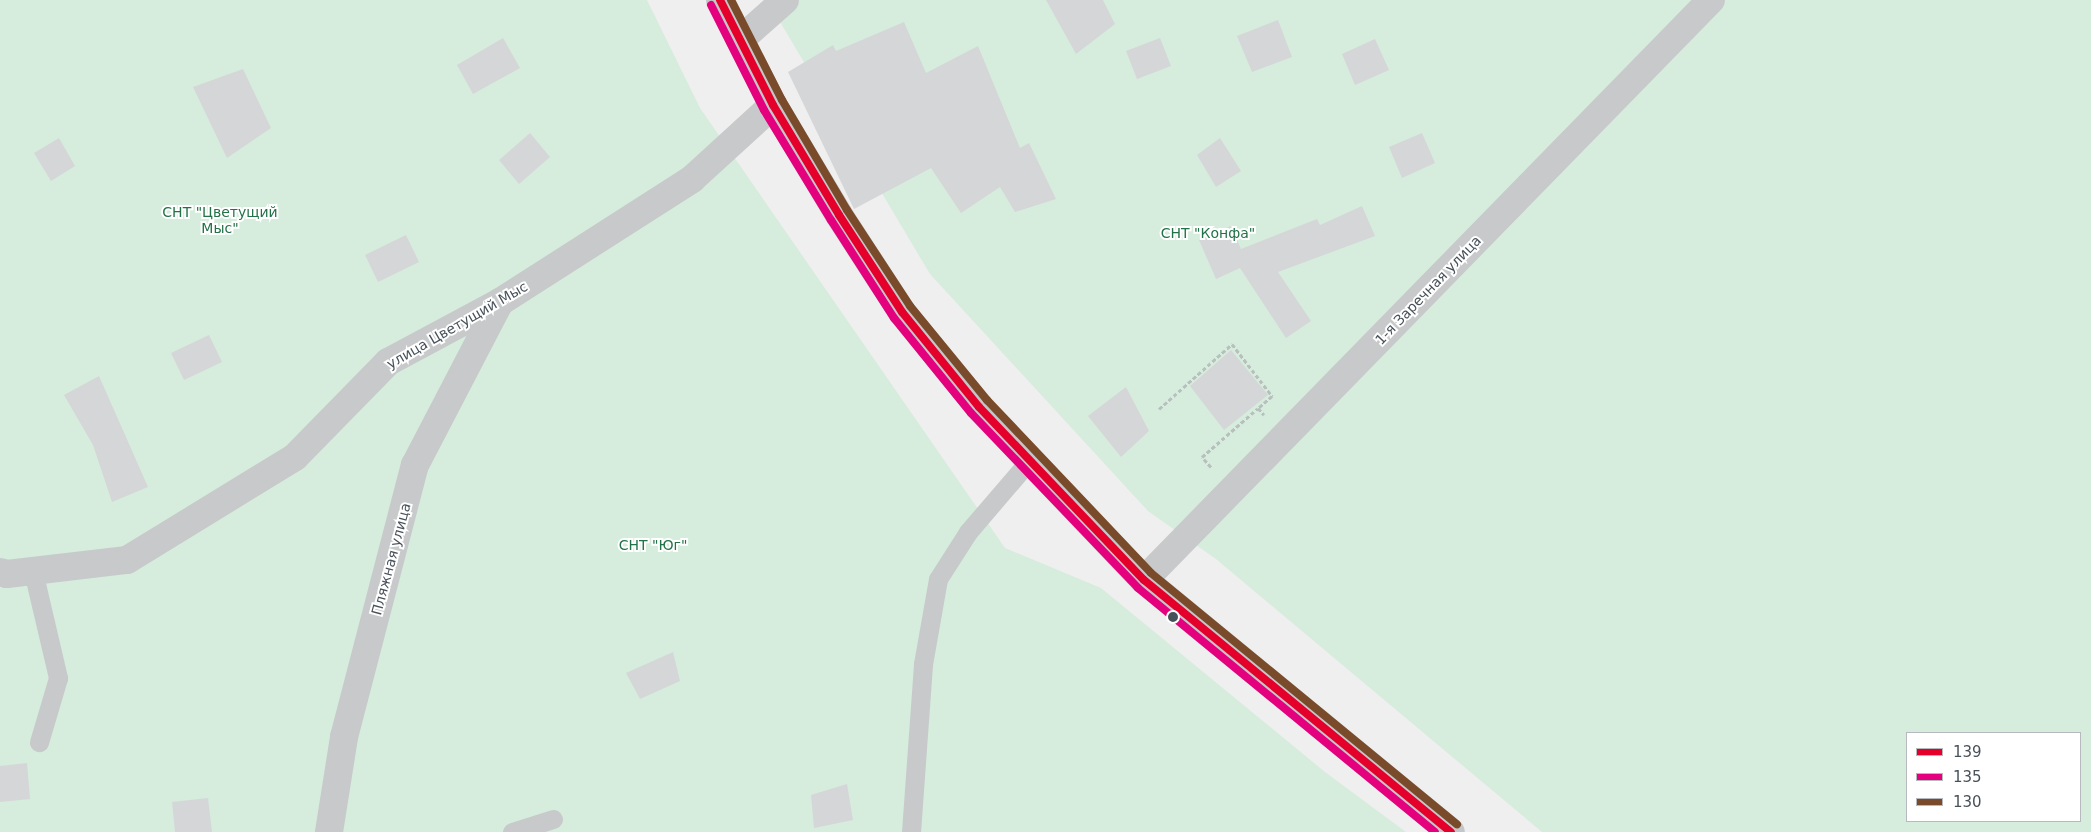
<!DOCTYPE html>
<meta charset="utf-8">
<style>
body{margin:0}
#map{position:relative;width:2091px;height:832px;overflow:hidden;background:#efefef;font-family:"DejaVu Sans",sans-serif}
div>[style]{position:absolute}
.green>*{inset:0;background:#d6ecdd}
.building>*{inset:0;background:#d5d6d8}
.path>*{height:3px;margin-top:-1.5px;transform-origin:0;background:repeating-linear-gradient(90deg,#b7c0bd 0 4px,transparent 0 6.5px)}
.lane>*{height:19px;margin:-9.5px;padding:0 9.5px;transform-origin:9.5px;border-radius:9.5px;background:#c7c9ca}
.street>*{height:28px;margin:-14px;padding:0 14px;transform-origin:14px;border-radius:14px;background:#c7c9ca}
.primary>*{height:28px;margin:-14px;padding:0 14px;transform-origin:14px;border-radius:14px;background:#c4c7ca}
.bus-1>*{height:8px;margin:-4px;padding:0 4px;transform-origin:4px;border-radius:4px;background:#e4002b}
.bus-2>*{height:8px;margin:-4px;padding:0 4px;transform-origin:4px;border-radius:4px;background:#e5007d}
.bus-3>*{height:8px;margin:-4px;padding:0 4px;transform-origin:4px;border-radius:4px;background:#7a4b2a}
.dots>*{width:14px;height:14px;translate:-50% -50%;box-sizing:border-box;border:2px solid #fff;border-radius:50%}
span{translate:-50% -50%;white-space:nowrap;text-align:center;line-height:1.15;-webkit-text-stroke:4px #fff;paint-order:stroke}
.park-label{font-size:14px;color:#227147}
.street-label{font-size:14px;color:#485159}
.legend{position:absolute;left:1906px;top:732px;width:175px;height:90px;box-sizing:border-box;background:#fff;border:1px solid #b6b9bd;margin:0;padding:6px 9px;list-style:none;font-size:15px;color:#485159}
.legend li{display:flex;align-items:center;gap:10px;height:25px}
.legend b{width:25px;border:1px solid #b6b9bd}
</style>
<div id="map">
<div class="green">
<div style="clip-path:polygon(0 0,647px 0,700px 108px,1005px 548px,1101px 588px,1325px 772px,1406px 832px,0 832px)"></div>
<div style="clip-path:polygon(evenodd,767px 0,2091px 0,2091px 832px,1542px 832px,1216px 559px,1148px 511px,930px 274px,767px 0,1907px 733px,2080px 733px,2080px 821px,1907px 821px,1907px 733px)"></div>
</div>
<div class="building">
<div style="clip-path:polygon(1046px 0,1103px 0,1115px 24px,1076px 54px)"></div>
<div style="clip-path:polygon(1278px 20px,1292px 57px,1252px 72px,1237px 36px)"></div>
<div style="clip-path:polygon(904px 22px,926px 73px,978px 46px,1020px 148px,1029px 143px,1056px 199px,1015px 212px,1000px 187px,961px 213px,931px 168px,854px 209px,788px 72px,833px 45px,836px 51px)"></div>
<div style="clip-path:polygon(503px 38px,520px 68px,473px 94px,457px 65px)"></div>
<div style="clip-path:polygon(1160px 38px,1171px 66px,1137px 79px,1126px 51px)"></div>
<div style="clip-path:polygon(1375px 39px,1389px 70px,1355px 85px,1342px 54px)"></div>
<div style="clip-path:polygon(243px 69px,271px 128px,227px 158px,193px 87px)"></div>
<div style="clip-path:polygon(530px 133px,550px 157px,519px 184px,499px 160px)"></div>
<div style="clip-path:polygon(1422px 133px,1435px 163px,1402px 178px,1389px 147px)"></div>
<div style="clip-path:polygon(59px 138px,75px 166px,51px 181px,34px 153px)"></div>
<div style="clip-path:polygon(1220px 138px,1241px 171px,1216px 187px,1197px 155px)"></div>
<div style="clip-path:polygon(1362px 206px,1375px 236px,1278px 272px,1311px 321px,1286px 338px,1240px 268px,1216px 279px,1199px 240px,1231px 226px,1241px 249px,1317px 219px,1320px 225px)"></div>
<div style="clip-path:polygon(406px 235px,419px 262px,378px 282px,365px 255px)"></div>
<div style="clip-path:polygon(209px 335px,222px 362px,184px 380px,171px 353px)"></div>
<div style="clip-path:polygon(1231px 350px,1268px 395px,1224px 430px,1190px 386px)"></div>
<div style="clip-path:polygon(99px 376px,148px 487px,112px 502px,93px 445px,64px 395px)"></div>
<div style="clip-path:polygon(1126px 387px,1149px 431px,1121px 457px,1088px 416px)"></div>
<div style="clip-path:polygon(673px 652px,680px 681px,640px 699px,626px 673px)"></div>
<div style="clip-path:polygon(27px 763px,30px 799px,0 802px,0 766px)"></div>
<div style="clip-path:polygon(847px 784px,853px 820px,814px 828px,811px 795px)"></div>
<div style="clip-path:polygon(208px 798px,212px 832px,175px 832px,172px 802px)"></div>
</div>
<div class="path">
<div style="left:1159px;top:409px;width:98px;rotate:-41.7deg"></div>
<div style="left:1232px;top:344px;width:66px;rotate:52.4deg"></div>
<div style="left:1272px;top:396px;width:18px;rotate:139deg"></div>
<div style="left:1258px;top:408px;width:9px;rotate:49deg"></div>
<div style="left:1211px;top:467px;width:13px;rotate:-132deg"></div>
<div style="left:1202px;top:457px;width:74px;rotate:-41.2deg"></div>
</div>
<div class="lane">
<div style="left:33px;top:571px;width:110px;rotate:76.8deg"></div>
<div style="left:58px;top:678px;width:67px;rotate:106.5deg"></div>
<div style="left:512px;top:832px;width:43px;rotate:-17.6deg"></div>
<div style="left:911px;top:832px;width:168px;rotate:-85.9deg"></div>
<div style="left:923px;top:664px;width:86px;rotate:-80deg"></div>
<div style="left:938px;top:579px;width:56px;rotate:-57.4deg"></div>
<div style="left:968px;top:532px;width:92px;rotate:-49.4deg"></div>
</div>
<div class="street">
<div style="left:740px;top:40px;width:60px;rotate:-41.6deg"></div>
<div style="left:0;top:572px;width:7px;rotate:16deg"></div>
<div style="left:7px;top:574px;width:121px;rotate:-6.7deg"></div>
<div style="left:127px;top:560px;width:197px;rotate:-31.5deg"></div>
<div style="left:295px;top:457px;width:133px;rotate:-45.6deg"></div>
<div style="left:388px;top:362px;width:127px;rotate:-28.2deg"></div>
<div style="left:500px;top:302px;width:228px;rotate:-32.6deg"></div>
<div style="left:692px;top:179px;width:110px;rotate:-42.4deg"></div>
<div style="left:1144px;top:580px;width:811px;rotate:-45.65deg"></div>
<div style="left:329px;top:832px;width:96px;rotate:-81deg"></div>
<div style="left:344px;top:737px;width:281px;rotate:-75.4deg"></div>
<div style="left:415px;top:465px;width:184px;rotate:-62.5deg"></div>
</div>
<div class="primary">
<div style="left:720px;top:0;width:118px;rotate:63.2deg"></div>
<div style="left:773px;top:105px;width:128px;rotate:59deg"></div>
<div style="left:839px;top:215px;width:116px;rotate:57deg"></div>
<div style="left:902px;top:312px;width:122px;rotate:51deg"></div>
<div style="left:979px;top:407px;width:239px;rotate:46.4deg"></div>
<div style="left:1144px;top:580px;width:397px;rotate:39.4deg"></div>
</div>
<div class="bus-1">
<div style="left:720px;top:0;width:118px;rotate:63.2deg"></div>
<div style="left:773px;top:105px;width:128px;rotate:59deg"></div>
<div style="left:839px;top:215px;width:116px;rotate:57deg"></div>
<div style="left:902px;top:312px;width:122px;rotate:51deg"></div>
<div style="left:979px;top:407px;width:239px;rotate:46.4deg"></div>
<div style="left:1144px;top:580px;width:397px;rotate:39.4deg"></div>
</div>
<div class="bus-2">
<div style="left:711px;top:5px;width:118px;rotate:63.2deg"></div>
<div style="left:764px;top:110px;width:129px;rotate:58.7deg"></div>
<div style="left:831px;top:220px;width:117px;rotate:57.3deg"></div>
<div style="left:894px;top:318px;width:122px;rotate:51deg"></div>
<div style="left:971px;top:413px;width:242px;rotate:46.3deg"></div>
<div style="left:1138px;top:588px;width:384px;rotate:39.4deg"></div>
</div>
<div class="bus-3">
<div style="left:731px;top:0;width:112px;rotate:63deg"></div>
<div style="left:782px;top:100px;width:128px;rotate:59.4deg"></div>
<div style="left:847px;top:210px;width:115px;rotate:56.7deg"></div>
<div style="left:910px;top:306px;width:122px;rotate:50.7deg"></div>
<div style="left:987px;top:400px;width:238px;rotate:46.5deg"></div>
<div style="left:1151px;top:573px;width:396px;rotate:39.4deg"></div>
</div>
<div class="dots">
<div style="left:1173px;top:617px;background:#485159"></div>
</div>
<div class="park-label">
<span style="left:220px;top:220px">СНТ "Цветущий<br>Мыс"</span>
<span style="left:1208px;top:233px">СНТ "Конфа"</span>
<span style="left:653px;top:545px">СНТ "Юг"</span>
</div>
<div class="street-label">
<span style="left:1428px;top:290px;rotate:-46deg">1-я Заречная улица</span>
<span style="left:457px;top:325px;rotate:-30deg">улица Цветущий Мыс</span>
<span style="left:391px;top:559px;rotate:-75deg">Пляжная улица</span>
</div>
<ul class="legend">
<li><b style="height:6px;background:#e4002b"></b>139</li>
<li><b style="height:6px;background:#e5007d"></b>135</li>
<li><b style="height:6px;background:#7a4b2a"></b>130</li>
</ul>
</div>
